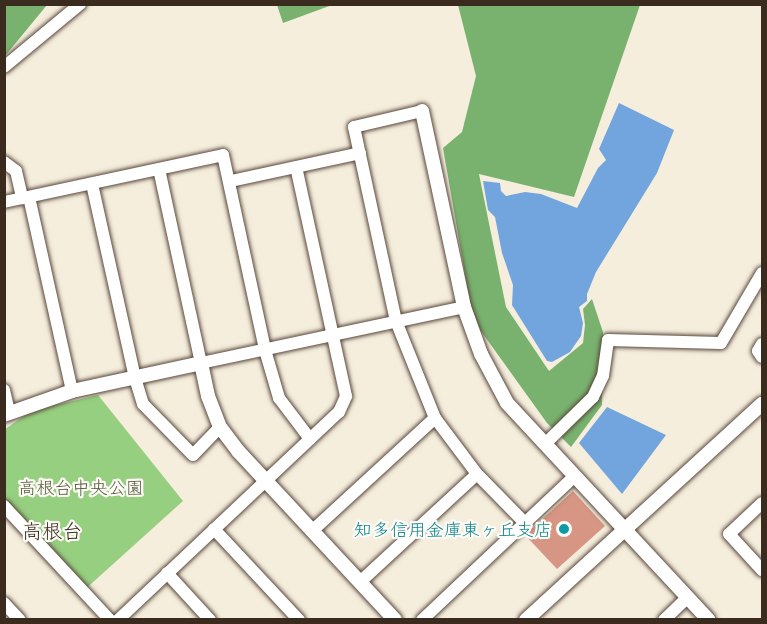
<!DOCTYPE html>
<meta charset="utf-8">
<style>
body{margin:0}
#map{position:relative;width:767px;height:624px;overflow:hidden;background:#f6eedd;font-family:Mali,"Klee One",sans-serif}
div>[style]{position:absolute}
.green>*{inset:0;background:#97cf81}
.forest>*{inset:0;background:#79b26f}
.water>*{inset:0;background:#72a4dd}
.building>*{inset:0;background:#d69683}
.roads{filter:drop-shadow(0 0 2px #57473b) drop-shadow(0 0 2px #57473b)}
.minor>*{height:12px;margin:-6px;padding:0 6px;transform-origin:6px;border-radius:6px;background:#fff}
.tertiary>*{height:14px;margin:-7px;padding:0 7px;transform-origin:7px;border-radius:7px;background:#fff}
.dots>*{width:16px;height:16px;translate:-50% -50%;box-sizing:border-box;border:3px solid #fdfcf7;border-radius:50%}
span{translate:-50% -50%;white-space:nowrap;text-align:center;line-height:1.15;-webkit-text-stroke:4.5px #fdfcf7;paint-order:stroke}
.park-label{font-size:18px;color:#575c3c}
.culture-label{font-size:18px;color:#0d838f}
.right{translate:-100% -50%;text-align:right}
.neighbourhood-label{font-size:20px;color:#3b2a1e}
.frame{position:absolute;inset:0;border:6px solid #3b2a1e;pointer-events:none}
</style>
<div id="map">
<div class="green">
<div style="clip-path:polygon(98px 395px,183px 501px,81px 593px,5px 508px,4px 430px,31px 411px)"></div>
</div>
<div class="forest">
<div style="clip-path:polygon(5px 4px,47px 5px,5px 56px,4px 5px)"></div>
<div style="clip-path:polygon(277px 5px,277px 4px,332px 5px,283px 23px)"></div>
<div style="clip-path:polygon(458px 5px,640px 5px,574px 197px,479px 174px,506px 307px,549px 371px,583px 343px,585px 325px,583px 309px,592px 299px,603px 332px,602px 405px,571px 447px,547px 423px,473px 320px,443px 148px,462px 132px,476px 76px)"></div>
</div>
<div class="water">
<div style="clip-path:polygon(619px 103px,674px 130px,657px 173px,596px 272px,587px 294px,587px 301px,579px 307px,583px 323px,581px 336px,570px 352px,552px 362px,547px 361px,512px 305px,513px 285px,502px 253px,495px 217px,488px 210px,483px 181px,500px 183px,501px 191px,506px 196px,525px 192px,541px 194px,577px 208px,598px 168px,606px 160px,599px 149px)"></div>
<div style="clip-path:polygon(607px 407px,666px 435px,622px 494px,579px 443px)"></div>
</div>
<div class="building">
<div style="clip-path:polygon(573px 491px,605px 526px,557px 569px,525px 535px)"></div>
</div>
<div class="roads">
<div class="minor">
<div style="left:4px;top:67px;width:99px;rotate:-39.7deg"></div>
<div style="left:422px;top:111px;width:70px;rotate:166.8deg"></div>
<div style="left:354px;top:127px;width:198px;rotate:77.8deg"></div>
<div style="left:396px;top:321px;width:105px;rotate:68.1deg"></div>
<div style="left:435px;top:418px;width:70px;rotate:53.1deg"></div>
<div style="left:477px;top:474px;width:69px;rotate:45.6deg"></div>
<div style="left:4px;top:162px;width:15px;rotate:37deg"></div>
<div style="left:16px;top:171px;width:28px;rotate:77deg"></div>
<div style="left:159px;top:169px;width:198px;rotate:77.8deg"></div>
<div style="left:201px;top:363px;width:269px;rotate:-12deg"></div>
<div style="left:231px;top:181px;width:132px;rotate:-12.2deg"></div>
<div style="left:92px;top:184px;width:199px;rotate:77.5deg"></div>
<div style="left:135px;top:378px;width:27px;rotate:73deg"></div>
<div style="left:143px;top:404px;width:71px;rotate:45.6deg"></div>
<div style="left:193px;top:455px;width:39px;rotate:-46deg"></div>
<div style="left:29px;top:197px;width:199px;rotate:77.5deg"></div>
<div style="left:4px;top:202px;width:224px;rotate:-12.1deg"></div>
<div style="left:223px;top:155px;width:199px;rotate:77.8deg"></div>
<div style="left:265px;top:350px;width:50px;rotate:73.7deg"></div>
<div style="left:279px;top:398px;width:51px;rotate:52.9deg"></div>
<div style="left:762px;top:344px;width:8px;rotate:120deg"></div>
<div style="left:758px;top:351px;width:7px;rotate:56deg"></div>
<div style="left:4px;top:390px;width:23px;rotate:77deg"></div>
<div style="left:546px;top:443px;width:66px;rotate:-44.4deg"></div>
<div style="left:593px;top:397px;width:23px;rotate:-65deg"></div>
<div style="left:603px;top:376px;width:36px;rotate:-82deg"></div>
<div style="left:608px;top:340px;width:113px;rotate:1.5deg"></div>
<div style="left:721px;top:343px;width:81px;rotate:-59.6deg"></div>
<div style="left:762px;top:503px;width:45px;rotate:136.8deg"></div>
<div style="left:729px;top:534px;width:49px;rotate:47.5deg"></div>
<div style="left:4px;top:506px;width:156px;rotate:47.1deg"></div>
<div style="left:214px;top:529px;width:125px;rotate:47deg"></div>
<div style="left:312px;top:531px;width:167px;rotate:-42.6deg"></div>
<div style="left:167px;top:573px;width:64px;rotate:47.5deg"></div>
<div style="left:360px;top:582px;width:159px;rotate:-42.7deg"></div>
<div style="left:4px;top:603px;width:23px;rotate:47deg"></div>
<div style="left:118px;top:620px;width:303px;rotate:-43.3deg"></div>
<div style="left:339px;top:412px;width:17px;rotate:-66deg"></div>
<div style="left:346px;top:396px;width:234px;rotate:-102.3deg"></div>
<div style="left:422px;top:620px;width:210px;rotate:-43.3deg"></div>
<div style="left:664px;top:620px;width:33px;rotate:-44deg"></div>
</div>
<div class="tertiary">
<div style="left:422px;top:111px;width:200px;rotate:77.9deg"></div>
<div style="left:464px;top:307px;width:50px;rotate:70.1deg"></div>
<div style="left:481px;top:354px;width:55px;rotate:62deg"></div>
<div style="left:507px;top:403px;width:296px;rotate:47.1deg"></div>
<div style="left:4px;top:415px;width:72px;rotate:-19.4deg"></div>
<div style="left:72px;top:391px;width:132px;rotate:-12.2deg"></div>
<div style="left:201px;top:363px;width:34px;rotate:78deg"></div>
<div style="left:208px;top:396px;width:33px;rotate:69deg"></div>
<div style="left:220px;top:427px;width:31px;rotate:53deg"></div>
<div style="left:239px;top:452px;width:229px;rotate:47.1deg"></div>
<div style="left:526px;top:620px;width:320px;rotate:-42.5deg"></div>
</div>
</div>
<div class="dots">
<div style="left:564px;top:529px;background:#0f9aa8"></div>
</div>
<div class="park-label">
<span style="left:81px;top:487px">高根台中央公園</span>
</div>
<div class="culture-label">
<span class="right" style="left:552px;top:529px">知多信用金庫東ヶ丘支店</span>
</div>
<div class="neighbourhood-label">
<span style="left:52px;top:530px">高根台</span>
</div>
<div class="frame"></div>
</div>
